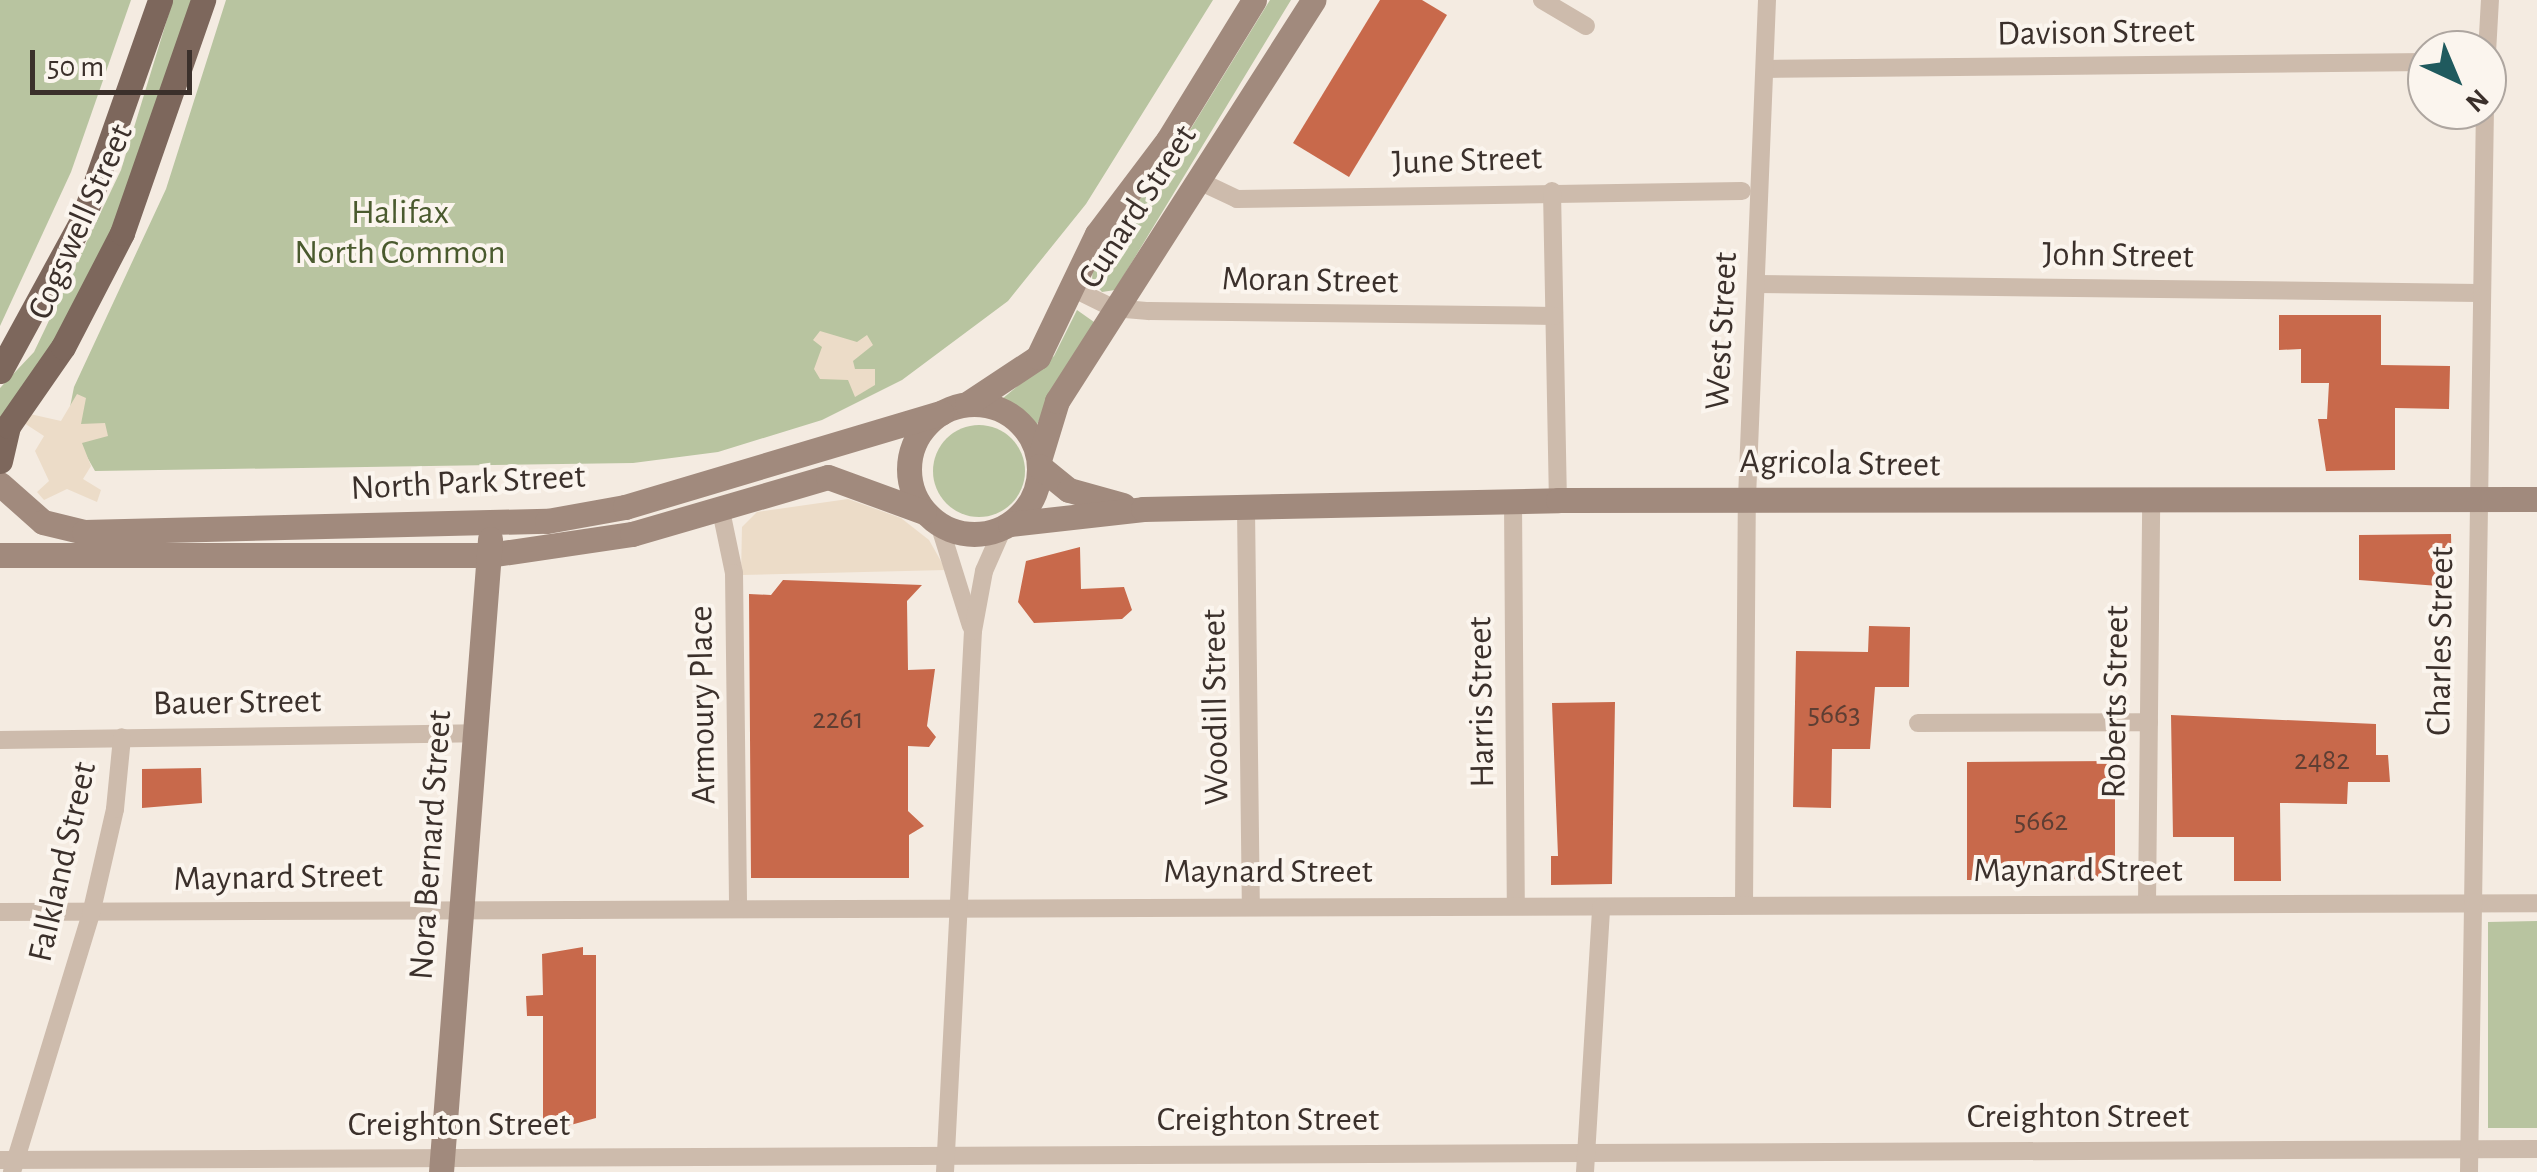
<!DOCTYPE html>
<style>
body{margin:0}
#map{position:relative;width:2537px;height:1172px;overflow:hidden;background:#f4ebe1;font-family:"Alegreya Sans",sans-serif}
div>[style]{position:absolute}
.green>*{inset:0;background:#b8c4a0}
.round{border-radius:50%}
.plaza>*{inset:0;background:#ecdcc8}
.building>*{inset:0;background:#c8694b}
.street>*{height:18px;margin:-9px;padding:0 9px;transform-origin:9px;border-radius:9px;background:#cdbbac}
.secondary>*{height:25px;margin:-12.5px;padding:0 12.5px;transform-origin:12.5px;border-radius:12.5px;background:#a18a7d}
.secondary>.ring{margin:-12.5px;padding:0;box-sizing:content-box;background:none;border:25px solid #a18a7d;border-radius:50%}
.primary>*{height:25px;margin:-12.5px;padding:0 12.5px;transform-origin:12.5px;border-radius:12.5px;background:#7d675c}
span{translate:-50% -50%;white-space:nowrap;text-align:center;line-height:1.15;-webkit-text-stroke:8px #fbf5ee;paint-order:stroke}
.number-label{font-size:30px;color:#5e3e33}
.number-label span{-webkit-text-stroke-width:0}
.street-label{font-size:35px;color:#3b302b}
.park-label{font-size:35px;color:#4a5a2e}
.north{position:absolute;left:2407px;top:30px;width:100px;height:100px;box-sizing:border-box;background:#fbf5ee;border:2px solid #aea6a0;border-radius:50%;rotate:136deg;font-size:28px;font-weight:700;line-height:40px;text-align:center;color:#3b302b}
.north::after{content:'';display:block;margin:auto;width:35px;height:45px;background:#1f5a5e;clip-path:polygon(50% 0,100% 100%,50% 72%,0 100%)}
.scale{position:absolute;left:30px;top:50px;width:162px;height:45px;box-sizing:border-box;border:5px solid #3b302b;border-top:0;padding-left:12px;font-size:30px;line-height:35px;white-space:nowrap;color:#3b302b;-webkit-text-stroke:8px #fbf5ee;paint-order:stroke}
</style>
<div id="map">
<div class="green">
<div style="clip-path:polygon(0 0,131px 0,71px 172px,0 326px)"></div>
<div style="clip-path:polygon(173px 0,192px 0,101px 266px,0 429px,0 388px,34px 352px,121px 170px)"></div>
<div style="clip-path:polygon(226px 0,1213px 0,1086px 204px,1008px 301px,902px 380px,822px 420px,718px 452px,633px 463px,95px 471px,67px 422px,74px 387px,166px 189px)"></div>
<div style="clip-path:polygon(1270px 0,1291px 0,1115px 290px,1102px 292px,1092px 281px,1093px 261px,1182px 143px)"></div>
<div style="clip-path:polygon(1077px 310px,1094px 322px,1036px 426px,1002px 399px,1054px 356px)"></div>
<div class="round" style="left:933px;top:425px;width:92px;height:92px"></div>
<div style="clip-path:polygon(2537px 921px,2537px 1128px,2488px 1128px,2488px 922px)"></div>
</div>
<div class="plaza">
<div style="clip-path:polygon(820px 331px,857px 342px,867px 335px,873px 345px,853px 361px,855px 369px,875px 369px,875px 385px,855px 397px,848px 380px,820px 379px,814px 369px,822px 347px,813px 340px)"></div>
<div style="clip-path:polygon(77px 394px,86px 398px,81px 424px,105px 423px,108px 436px,82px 443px,91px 466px,83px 479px,101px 490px,97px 502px,67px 489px,44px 500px,37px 492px,49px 481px,35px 451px,44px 436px,24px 423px,30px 414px,61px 421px)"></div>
<div style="clip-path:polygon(848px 499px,901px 518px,929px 540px,946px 570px,741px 575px,742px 527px,757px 512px)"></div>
</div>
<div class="building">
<div style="clip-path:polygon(1380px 0,1422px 0,1447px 15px,1349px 177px,1293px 143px)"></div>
<div style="clip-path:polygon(2279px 315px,2381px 315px,2381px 365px,2450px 366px,2449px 409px,2395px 408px,2395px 470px,2326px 471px,2318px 419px,2327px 419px,2329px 383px,2301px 383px,2301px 349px,2279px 350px)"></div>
<div style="clip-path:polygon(2451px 534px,2452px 587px,2359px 580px,2359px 535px)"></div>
<div style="clip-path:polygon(1080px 547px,1081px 589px,1124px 587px,1132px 610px,1122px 619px,1034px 623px,1018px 602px,1026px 561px)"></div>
<div style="clip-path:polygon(783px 580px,922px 585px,907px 601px,908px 670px,935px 669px,927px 726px,936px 737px,929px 747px,908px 746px,908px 811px,924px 826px,909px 835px,909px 878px,751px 878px,749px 594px,771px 595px)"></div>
<div style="clip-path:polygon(1869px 626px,1910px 627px,1909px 687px,1875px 687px,1870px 749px,1832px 749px,1831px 808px,1793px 807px,1796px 651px,1868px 652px)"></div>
<div style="clip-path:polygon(1615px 702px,1612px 884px,1551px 885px,1551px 856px,1558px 856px,1552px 703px)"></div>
<div style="clip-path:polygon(2171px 715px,2376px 724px,2376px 755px,2388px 755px,2390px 782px,2348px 782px,2347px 804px,2280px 803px,2281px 881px,2234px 881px,2234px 837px,2173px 837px)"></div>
<div style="clip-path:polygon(2115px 761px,2115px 879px,1967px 880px,1967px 762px)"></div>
<div style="clip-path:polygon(201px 768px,202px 803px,142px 808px,142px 769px)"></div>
<div style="clip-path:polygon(583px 947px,583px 955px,596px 955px,596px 1118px,567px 1126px,567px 1119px,543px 1119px,543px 1016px,527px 1016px,526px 996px,543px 995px,542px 954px)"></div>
</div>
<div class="street">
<div style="left:1542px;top:0;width:51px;rotate:30.6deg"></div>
<div style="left:2487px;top:53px;width:53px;rotate:-86.8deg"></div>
<div style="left:1765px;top:69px;width:662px;rotate:-0.61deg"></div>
<div style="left:1199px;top:181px;width:42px;rotate:25.3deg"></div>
<div style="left:1237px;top:199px;width:505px;rotate:-0.91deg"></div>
<div style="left:1552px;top:191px;width:309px;rotate:88.9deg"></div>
<div style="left:1756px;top:284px;width:723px;rotate:0.71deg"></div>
<div style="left:1070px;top:287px;width:48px;rotate:26deg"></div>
<div style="left:1113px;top:308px;width:36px;rotate:5deg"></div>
<div style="left:1149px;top:311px;width:405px;rotate:0.7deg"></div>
<div style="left:1513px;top:501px;width:402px;rotate:89.6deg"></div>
<div style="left:720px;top:506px;width:68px;rotate:78.2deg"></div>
<div style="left:734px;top:573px;width:333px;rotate:89.3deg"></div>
<div style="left:1246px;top:509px;width:395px;rotate:89.3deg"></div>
<div style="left:939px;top:524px;width:107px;rotate:72.6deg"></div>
<div style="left:1918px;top:723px;width:231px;rotate:-0.2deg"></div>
<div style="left:0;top:740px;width:475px;rotate:-0.8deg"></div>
<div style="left:2147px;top:904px;width:402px;rotate:-89.4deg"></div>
<div style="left:1744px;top:905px;width:407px;rotate:-89.6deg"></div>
<div style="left:1747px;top:498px;width:498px;rotate:-87.7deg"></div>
<div style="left:0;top:912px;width:2537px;rotate:-0.2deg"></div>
<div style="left:0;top:1160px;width:2537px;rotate:-0.25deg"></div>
<div style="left:12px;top:1172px;width:270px;rotate:-73deg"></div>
<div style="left:91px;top:914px;width:108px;rotate:-77.1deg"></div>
<div style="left:115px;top:809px;width:72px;rotate:-84.4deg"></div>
<div style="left:945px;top:1172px;width:542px;rotate:-87.04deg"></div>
<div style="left:973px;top:631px;width:61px;rotate:-79.6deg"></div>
<div style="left:984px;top:571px;width:47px;rotate:-66.2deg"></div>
<div style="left:1585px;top:1172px;width:265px;rotate:-86.5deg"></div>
<div style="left:2469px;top:1172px;width:1062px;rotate:-89.14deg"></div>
</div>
<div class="secondary">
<div class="ring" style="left:909px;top:404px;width:105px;height:105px"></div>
<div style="left:967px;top:404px;width:85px;rotate:-33.5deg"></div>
<div style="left:1038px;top:357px;width:136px;rotate:-64.4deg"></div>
<div style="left:1097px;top:234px;width:118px;rotate:-52.9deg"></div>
<div style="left:1168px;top:140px;width:164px;rotate:-58.4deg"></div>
<div style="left:1039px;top:460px;width:62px;rotate:-73deg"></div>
<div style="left:1057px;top:401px;width:476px;rotate:-57.4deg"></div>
<div style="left:1039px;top:466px;width:38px;rotate:39deg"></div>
<div style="left:1069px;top:490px;width:56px;rotate:15.5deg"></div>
<div style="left:0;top:484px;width:57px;rotate:41.5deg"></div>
<div style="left:43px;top:522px;width:42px;rotate:13.7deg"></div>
<div style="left:84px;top:532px;width:463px;rotate:-1.4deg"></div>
<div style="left:547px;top:521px;width:79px;rotate:-10.2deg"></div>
<div style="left:625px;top:507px;width:330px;rotate:-16.6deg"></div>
<div style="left:1010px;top:524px;width:134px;rotate:-6.4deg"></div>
<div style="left:1143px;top:509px;width:415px;rotate:-1.2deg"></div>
<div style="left:1558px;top:500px;width:979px;rotate:-0.06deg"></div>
<div style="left:0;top:555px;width:489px"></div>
<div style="left:489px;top:555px;width:145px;rotate:-8.4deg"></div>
<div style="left:632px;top:534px;width:204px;rotate:-16.2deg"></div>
<div style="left:828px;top:477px;width:102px;rotate:20deg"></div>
<div style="left:441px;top:1172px;width:635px;rotate:-85.57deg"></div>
</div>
<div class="primary">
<div style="left:0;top:371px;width:173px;rotate:-61.4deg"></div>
<div style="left:83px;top:219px;width:232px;rotate:-70.6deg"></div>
<div style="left:0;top:461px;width:36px;rotate:-77deg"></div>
<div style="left:8px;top:426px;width:96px;rotate:-55.2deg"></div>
<div style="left:63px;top:347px;width:128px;rotate:-62.6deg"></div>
<div style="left:122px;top:233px;width:247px;rotate:-70.8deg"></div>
</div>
<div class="number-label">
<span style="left:1834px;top:714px">5663</span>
<span style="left:838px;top:719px">2261</span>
<span style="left:2322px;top:760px">2482</span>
<span style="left:2041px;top:821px">5662</span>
</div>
<div class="street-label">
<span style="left:2096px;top:33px;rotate:-1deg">Davison Street</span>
<span style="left:1467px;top:161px;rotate:-2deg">June Street</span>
<span style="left:1138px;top:207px;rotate:-57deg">Cunard Street</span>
<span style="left:81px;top:222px;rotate:-66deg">Cogswell Street</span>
<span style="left:2118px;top:256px;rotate:1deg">John Street</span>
<span style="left:1310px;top:281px;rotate:1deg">Moran Street</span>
<span style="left:1722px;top:331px;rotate:-87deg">West Street</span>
<span style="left:1840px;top:464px;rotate:1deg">Agricola Street</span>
<span style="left:468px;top:483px;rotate:-3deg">North Park Street</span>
<span style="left:2441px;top:641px;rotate:-89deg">Charles Street</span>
<span style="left:1482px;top:702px;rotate:-91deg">Harris Street</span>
<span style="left:2116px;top:702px;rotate:-89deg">Roberts Street</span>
<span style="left:237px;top:703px;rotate:-1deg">Bauer Street</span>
<span style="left:703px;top:705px;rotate:-91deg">Armoury Place</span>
<span style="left:1216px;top:707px;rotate:-91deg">Woodill Street</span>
<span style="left:431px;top:845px;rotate:-86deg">Nora Bernard Street</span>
<span style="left:63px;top:862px;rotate:-77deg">Falkland Street</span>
<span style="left:2078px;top:871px">Maynard Street</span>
<span style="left:1268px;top:872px">Maynard Street</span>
<span style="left:278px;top:878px;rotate:-1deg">Maynard Street</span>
<span style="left:2078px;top:1117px">Creighton Street</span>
<span style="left:1268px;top:1120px">Creighton Street</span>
<span style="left:459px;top:1125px">Creighton Street</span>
</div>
<div class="park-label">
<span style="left:400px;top:233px">Halifax<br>North Common</span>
</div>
<div class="north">N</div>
<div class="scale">50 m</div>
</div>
